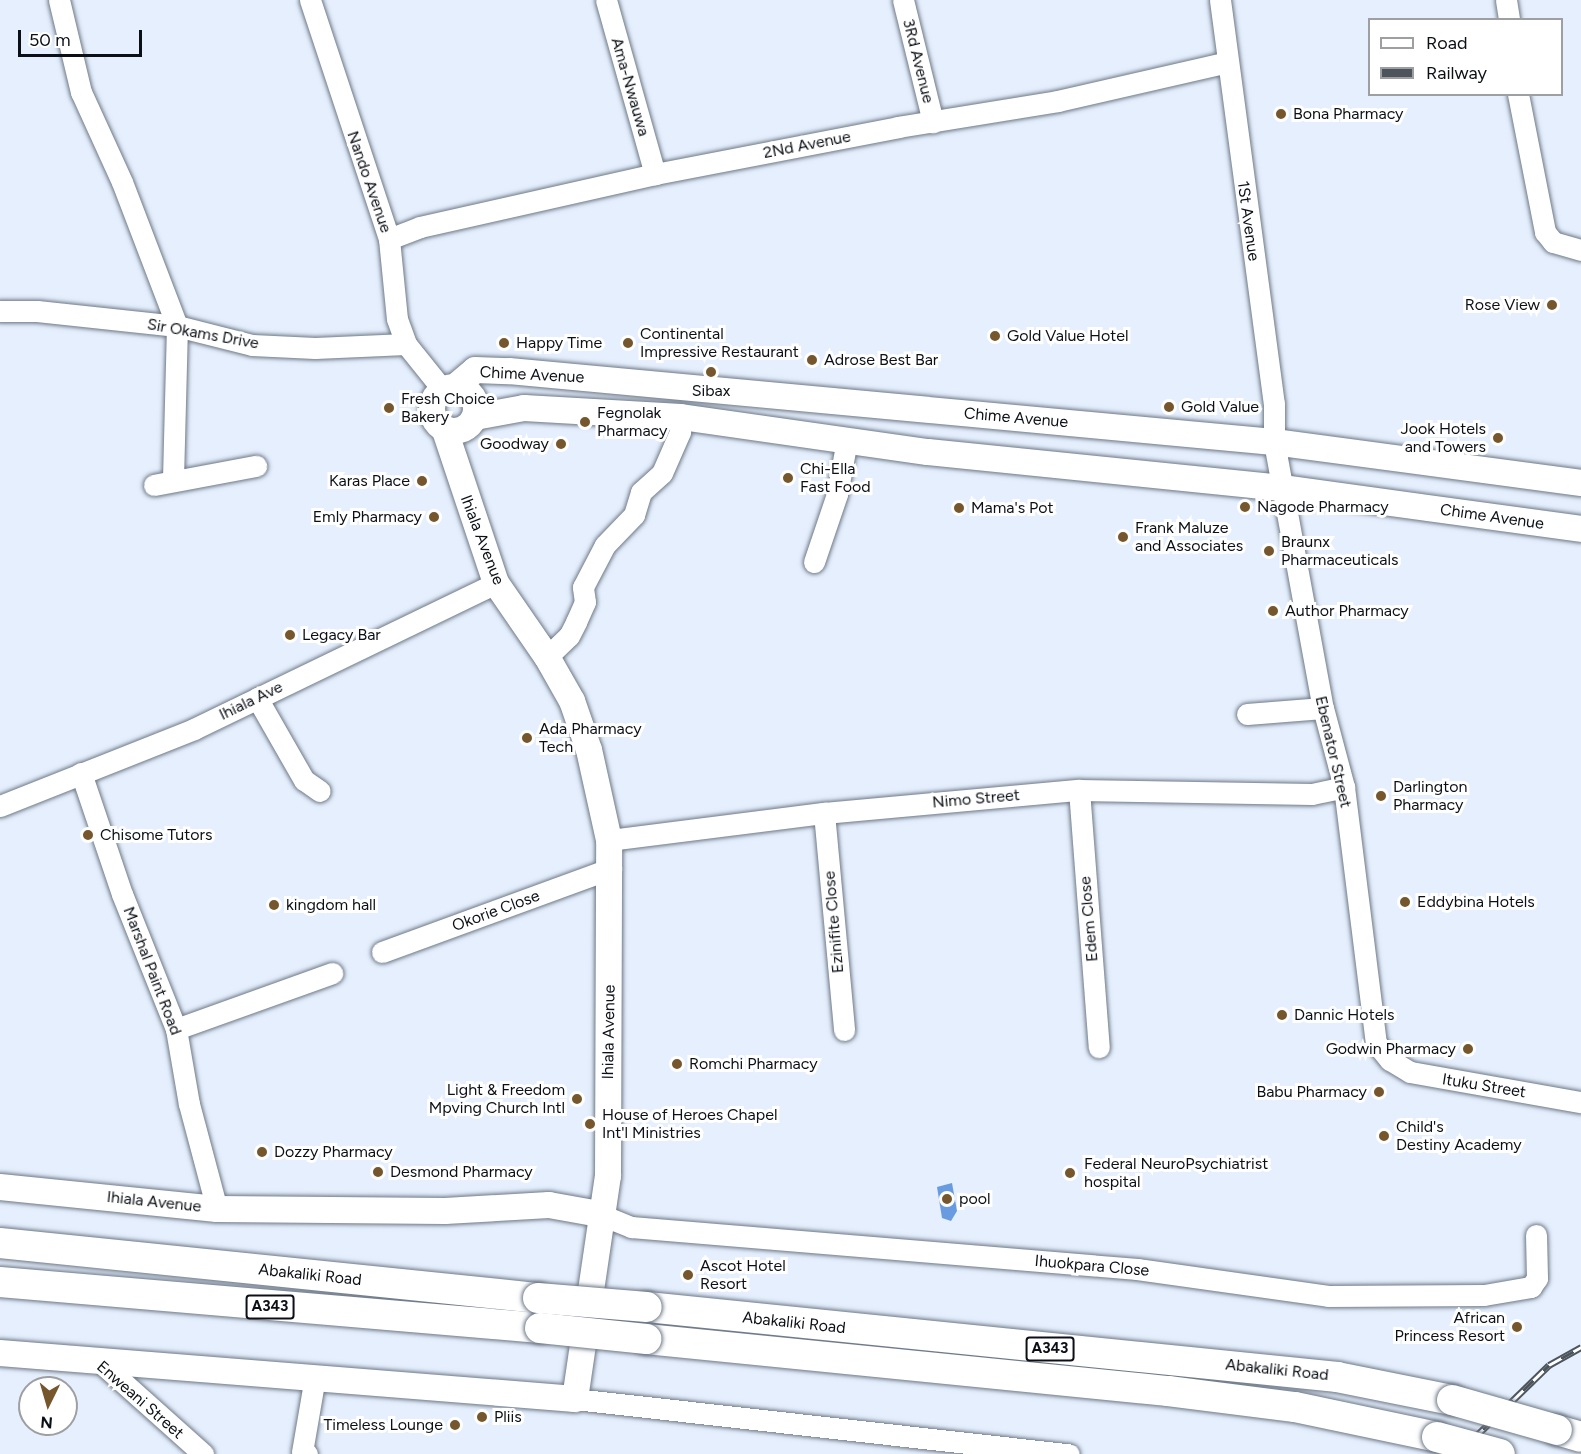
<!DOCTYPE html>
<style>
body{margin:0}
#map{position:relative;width:1581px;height:1454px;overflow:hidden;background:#e5effd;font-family:Figtree,sans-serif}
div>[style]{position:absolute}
.water>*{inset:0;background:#689bdf}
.roads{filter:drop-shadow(0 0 2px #6e7988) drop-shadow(0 0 2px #6e7988)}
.minor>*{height:21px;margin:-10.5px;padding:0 10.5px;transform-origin:10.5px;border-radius:10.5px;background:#fff}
.major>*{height:26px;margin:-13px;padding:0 13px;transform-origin:13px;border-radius:13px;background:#fff}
.major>.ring{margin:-13px;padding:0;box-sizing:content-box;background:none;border:26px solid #fff;border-radius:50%}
.highway>*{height:30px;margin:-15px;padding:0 15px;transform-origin:15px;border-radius:15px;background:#fff}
.rail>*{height:7px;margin-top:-3.5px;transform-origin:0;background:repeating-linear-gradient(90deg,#fff 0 14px,#4e545c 0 28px);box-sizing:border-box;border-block:2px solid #4e545c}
.bridges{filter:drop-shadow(0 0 2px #6e7988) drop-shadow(0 0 2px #6e7988)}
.highway-bridge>*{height:30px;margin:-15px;padding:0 15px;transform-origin:15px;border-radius:15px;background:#fff}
.dots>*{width:16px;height:16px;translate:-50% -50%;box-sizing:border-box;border:3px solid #fff;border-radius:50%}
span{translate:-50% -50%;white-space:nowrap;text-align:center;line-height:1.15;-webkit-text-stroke:6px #fff;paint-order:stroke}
.shield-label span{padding:2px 4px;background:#fff;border:2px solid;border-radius:4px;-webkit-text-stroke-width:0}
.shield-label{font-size:15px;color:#0c1016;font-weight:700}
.street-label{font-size:16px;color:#0c1016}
.poi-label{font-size:16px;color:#0c1016}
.left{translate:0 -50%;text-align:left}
.right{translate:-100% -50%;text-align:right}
.legend{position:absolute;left:1368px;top:18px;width:195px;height:78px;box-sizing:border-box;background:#fff;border:2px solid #9e9fa2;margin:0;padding:8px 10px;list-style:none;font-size:18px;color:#0c1016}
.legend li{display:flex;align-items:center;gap:12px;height:30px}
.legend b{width:30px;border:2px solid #9e9fa2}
.north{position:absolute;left:18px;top:1376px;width:60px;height:60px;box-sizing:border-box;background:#fff;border:2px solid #9e9fa2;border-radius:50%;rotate:185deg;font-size:16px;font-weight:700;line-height:24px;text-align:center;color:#0c1016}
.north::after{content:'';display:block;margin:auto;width:21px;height:27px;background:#76562c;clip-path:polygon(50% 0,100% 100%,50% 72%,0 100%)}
.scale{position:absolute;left:18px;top:30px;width:124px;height:27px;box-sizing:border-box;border:3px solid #0c1016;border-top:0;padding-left:8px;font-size:18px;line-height:21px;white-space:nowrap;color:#0c1016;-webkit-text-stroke:4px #fff;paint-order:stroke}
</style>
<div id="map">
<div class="water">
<div style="clip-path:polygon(952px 1183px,957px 1211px,951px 1221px,942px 1218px,937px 1187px)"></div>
</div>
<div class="roads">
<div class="minor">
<div style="left:59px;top:0;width:95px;rotate:76.6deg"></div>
<div style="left:81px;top:92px;width:99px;rotate:65.5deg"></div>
<div style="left:122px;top:182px;width:154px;rotate:69.1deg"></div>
<div style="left:177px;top:326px;width:155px;rotate:91.5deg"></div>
<div style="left:310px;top:0;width:252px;rotate:71.7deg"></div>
<div style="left:389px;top:239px;width:80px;rotate:84.3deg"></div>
<div style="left:397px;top:319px;width:27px;rotate:70deg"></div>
<div style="left:406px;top:344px;width:59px;rotate:51.2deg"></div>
<div style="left:606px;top:0;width:181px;rotate:74.3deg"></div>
<div style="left:903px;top:0;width:126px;rotate:76.2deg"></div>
<div style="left:1220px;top:0;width:407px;rotate:82.4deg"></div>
<div style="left:1274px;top:403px;width:39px;rotate:90deg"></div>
<div style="left:1274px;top:442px;width:270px;rotate:79.6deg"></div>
<div style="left:1323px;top:708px;width:82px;rotate:75.1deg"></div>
<div style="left:1344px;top:787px;width:258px;rotate:82.9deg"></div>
<div style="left:1376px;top:1043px;width:22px;rotate:51deg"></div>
<div style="left:1390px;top:1060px;width:23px;rotate:31deg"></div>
<div style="left:1410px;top:1072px;width:174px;rotate:10deg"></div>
<div style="left:1506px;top:0;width:20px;rotate:81deg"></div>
<div style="left:1518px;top:94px;width:141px;rotate:78.9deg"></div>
<div style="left:1545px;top:232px;width:13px;rotate:51deg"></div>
<div style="left:1553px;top:242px;width:29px;rotate:16deg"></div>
<div style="left:389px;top:239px;width:33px;rotate:-21deg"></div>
<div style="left:420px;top:227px;width:241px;rotate:-12.7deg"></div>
<div style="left:655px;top:174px;width:248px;rotate:-10.9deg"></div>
<div style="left:898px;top:127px;width:162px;rotate:-9.2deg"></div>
<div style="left:1058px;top:101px;width:174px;rotate:-12.9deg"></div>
<div style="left:0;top:311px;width:37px"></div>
<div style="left:37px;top:311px;width:141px;rotate:6.1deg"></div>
<div style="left:177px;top:326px;width:77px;rotate:14.2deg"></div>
<div style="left:252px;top:345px;width:63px;rotate:2.7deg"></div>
<div style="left:315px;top:348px;width:91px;rotate:-2.5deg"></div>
<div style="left:154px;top:485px;width:104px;rotate:-10.6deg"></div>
<div style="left:814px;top:562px;width:72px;rotate:-71.3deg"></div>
<div style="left:837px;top:494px;width:55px;rotate:-79.5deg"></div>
<div style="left:547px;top:657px;width:30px;rotate:-44deg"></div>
<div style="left:569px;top:636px;width:16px;rotate:-63deg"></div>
<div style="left:576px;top:622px;width:22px;rotate:-66deg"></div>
<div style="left:585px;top:602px;width:15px;rotate:-98deg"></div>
<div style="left:583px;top:587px;width:47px;rotate:-62.4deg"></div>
<div style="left:605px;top:545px;width:42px;rotate:-46deg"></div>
<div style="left:634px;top:515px;width:24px;rotate:-73deg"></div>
<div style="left:641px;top:492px;width:28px;rotate:-42deg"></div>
<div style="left:662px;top:473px;width:45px;rotate:-66.3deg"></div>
<div style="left:680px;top:432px;width:15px;rotate:-86deg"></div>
<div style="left:257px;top:698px;width:95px;rotate:60.2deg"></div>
<div style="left:304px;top:780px;width:19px;rotate:35deg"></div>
<div style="left:1247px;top:714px;width:76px;rotate:-4.5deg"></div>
<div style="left:81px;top:773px;width:128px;rotate:71.3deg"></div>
<div style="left:122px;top:894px;width:145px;rotate:68.2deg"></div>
<div style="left:176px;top:1029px;width:76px;rotate:80.2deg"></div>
<div style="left:189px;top:1104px;width:109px;rotate:75.1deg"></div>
<div style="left:1079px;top:790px;width:258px;rotate:85.6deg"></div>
<div style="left:0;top:806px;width:209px;rotate:-21.6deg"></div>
<div style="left:194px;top:729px;width:335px;rotate:-25.8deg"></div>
<div style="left:824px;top:813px;width:218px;rotate:84.7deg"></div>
<div style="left:609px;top:840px;width:217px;rotate:-7.2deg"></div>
<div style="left:824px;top:813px;width:256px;rotate:-5.2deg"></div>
<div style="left:1079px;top:790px;width:233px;rotate:1deg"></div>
<div style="left:1312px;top:794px;width:33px;rotate:-12deg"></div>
<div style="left:382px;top:952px;width:244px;rotate:-20.1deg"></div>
<div style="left:176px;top:1029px;width:166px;rotate:-19.7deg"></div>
<div style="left:599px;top:1214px;width:35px;rotate:22deg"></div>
<div style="left:631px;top:1227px;width:508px;rotate:4.74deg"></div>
<div style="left:1137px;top:1269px;width:193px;rotate:8deg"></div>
<div style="left:1328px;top:1296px;width:156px;rotate:-0.4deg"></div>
<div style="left:1484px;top:1295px;width:48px;rotate:-9.7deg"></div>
<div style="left:1531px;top:1287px;width:11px;rotate:-56deg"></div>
<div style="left:1537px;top:1278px;width:43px;rotate:-91.3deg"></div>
<div style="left:98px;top:1360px;width:141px;rotate:41.8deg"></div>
<div style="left:575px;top:1399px;width:497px;rotate:6.4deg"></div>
<div style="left:307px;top:1454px;width:5px;rotate:-158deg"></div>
<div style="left:302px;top:1452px;width:76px;rotate:-80.2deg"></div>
</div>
<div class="major">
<div style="left:455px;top:387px;width:26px;rotate:-40deg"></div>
<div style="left:475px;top:370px;width:34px;rotate:2deg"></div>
<div style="left:509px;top:371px;width:768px;rotate:5.3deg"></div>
<div style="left:1274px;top:442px;width:310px;rotate:7.6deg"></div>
<div class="ring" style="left:432px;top:387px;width:18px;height:18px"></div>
<div style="left:475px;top:417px;width:50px;rotate:-10.4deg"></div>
<div style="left:524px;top:408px;width:157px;rotate:3.3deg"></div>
<div style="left:681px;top:417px;width:249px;rotate:8.1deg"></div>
<div style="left:928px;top:452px;width:356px;rotate:5.8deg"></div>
<div style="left:1282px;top:488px;width:302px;rotate:7.8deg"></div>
<div style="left:0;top:1187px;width:218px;rotate:5.8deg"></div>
<div style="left:217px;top:1209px;width:228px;rotate:0.5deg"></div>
<div style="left:445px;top:1211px;width:104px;rotate:-3.3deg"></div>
<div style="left:549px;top:1205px;width:51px;rotate:10.2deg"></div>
<div style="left:0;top:1353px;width:577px;rotate:4.57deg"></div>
<div style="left:575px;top:1399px;width:225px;rotate:-81.6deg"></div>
<div style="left:608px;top:1176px;width:336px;rotate:-89.8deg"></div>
<div style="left:609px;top:840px;width:92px;rotate:-102.5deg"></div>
<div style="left:589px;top:750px;width:52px;rotate:-109.1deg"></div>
<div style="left:572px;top:701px;width:51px;rotate:-119.6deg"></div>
<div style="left:547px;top:657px;width:90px;rotate:-124.6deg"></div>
<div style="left:496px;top:583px;width:163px;rotate:-108.5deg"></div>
</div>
<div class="highway">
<div style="left:0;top:1243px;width:541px;rotate:5.84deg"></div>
<div style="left:0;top:1282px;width:542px;rotate:4.87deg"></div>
<div style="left:647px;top:1307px;width:694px;rotate:5.79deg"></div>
<div style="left:1337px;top:1377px;width:117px;rotate:11.3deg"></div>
<div style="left:646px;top:1339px;width:525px;rotate:5.69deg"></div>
<div style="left:1168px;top:1391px;width:128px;rotate:7.2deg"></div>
<div style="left:1295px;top:1407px;width:145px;rotate:11.9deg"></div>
<div style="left:1557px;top:1430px;width:25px;rotate:16deg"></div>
</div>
</div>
<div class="rail">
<div style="left:1465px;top:1454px;width:17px;rotate:-62deg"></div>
<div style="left:1473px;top:1439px;width:106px;rotate:-44.2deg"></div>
<div style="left:1549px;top:1365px;width:37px;rotate:-29deg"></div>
</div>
<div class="bridges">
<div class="highway-bridge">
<div style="left:538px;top:1298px;width:109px;rotate:4.7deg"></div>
<div style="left:540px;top:1328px;width:107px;rotate:5.9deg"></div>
<div style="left:1452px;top:1400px;width:109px;rotate:15.9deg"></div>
<div style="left:1437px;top:1437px;width:65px;rotate:15.1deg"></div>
</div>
</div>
<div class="dots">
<div style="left:1281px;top:114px;background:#76562c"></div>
<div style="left:1552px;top:305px;background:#76562c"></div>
<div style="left:995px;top:336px;background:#76562c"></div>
<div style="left:504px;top:343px;background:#76562c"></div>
<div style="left:628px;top:343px;background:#76562c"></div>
<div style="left:812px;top:360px;background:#76562c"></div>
<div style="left:711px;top:372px;background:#76562c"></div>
<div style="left:1169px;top:407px;background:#76562c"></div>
<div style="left:389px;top:408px;background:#76562c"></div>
<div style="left:585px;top:422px;background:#76562c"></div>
<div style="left:1498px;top:438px;background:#76562c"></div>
<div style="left:561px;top:444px;background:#76562c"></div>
<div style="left:788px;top:478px;background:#76562c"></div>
<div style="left:422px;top:481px;background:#76562c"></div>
<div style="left:1245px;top:507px;background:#76562c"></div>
<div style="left:959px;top:508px;background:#76562c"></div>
<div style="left:434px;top:517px;background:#76562c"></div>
<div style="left:1123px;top:537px;background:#76562c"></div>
<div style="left:1269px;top:551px;background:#76562c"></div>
<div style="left:1273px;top:611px;background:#76562c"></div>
<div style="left:290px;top:635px;background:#76562c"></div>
<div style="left:527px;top:738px;background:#76562c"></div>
<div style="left:1381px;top:796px;background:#76562c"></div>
<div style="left:88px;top:835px;background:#76562c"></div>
<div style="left:1405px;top:902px;background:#76562c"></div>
<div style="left:274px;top:905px;background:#76562c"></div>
<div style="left:1282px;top:1015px;background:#76562c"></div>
<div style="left:1468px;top:1049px;background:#76562c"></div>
<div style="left:677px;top:1064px;background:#76562c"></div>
<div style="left:1379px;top:1092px;background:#76562c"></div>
<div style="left:577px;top:1099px;background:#76562c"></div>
<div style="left:590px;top:1124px;background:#76562c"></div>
<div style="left:1384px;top:1136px;background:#76562c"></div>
<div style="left:262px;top:1152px;background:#76562c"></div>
<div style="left:378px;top:1172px;background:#76562c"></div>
<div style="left:1070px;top:1173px;background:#76562c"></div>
<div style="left:947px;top:1199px;background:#76562c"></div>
<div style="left:688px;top:1275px;background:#76562c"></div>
<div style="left:1517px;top:1327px;background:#76562c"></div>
<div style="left:482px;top:1417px;background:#76562c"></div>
<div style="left:455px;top:1425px;background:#76562c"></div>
</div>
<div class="shield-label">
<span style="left:270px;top:1307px">A343</span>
<span style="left:1050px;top:1349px">A343</span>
</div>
<div class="street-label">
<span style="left:918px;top:61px;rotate:76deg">3Rd Avenue</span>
<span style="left:630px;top:87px;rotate:74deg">Ama-Nwauwa</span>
<span style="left:807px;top:145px;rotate:-11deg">2Nd Avenue</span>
<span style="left:369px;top:182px;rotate:71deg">Nando Avenue</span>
<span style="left:1248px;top:221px;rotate:82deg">1St Avenue</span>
<span style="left:203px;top:334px;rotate:10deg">Sir Okams Drive</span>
<span style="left:532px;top:375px;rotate:3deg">Chime Avenue</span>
<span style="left:1016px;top:418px;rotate:5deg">Chime Avenue</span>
<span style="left:1492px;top:517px;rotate:8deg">Chime Avenue</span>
<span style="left:482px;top:540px;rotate:69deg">Ihiala Avenue</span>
<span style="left:251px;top:701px;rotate:-26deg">Ihiala Ave</span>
<span style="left:1333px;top:752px;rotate:77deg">Ebenator Street</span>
<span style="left:976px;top:799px;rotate:-5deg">Nimo Street</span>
<span style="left:496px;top:911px;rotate:-20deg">Okorie Close</span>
<span style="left:1089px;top:919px;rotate:-95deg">Edem Close</span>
<span style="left:834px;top:922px;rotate:-95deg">Ezinifite Close</span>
<span style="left:152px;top:971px;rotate:69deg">Marshal Paint Road</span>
<span style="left:609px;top:1032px;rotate:-89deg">Ihiala Avenue</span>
<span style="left:1484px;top:1086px;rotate:9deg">Ituku Street</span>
<span style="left:154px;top:1202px;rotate:6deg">Ihiala Avenue</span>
<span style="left:1092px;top:1266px;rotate:5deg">Ihuokpara Close</span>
<span style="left:310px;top:1275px;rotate:6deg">Abakaliki Road</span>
<span style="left:794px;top:1323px;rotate:6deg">Abakaliki Road</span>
<span style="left:1277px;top:1370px;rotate:6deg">Abakaliki Road</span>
<span style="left:140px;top:1400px;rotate:41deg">Enweani Street</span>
</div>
<div class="poi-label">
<span class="left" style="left:1293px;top:114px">Bona Pharmacy</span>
<span class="right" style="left:1540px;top:305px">Rose View</span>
<span class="left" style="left:640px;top:343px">Continental<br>Impressive Restaurant</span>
<span class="left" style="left:1007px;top:336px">Gold Value Hotel</span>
<span class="left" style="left:516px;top:343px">Happy Time</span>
<span class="left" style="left:824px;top:360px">Adrose Best Bar</span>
<span style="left:711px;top:391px">Sibax</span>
<span class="left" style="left:401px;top:408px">Fresh Choice<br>Bakery</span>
<span class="left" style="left:1181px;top:407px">Gold Value</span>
<span class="left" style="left:597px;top:422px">Fegnolak<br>Pharmacy</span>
<span class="right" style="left:1486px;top:438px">Jook Hotels<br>and Towers</span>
<span class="right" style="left:549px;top:444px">Goodway</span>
<span class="left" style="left:800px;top:478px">Chi-Ella<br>Fast Food</span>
<span class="right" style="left:410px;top:481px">Karas Place</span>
<span class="left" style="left:1257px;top:507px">Nagode Pharmacy</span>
<span class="left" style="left:971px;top:508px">Mama's Pot</span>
<span class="right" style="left:422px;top:517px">Emly Pharmacy</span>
<span class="left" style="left:1135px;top:537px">Frank Maluze<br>and Associates</span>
<span class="left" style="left:1281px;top:551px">Braunx<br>Pharmaceuticals</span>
<span class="left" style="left:1285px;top:611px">Author Pharmacy</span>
<span class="left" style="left:302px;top:635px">Legacy Bar</span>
<span class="left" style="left:539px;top:738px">Ada Pharmacy<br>Tech</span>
<span class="left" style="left:1393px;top:796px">Darlington<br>Pharmacy</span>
<span class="left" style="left:100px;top:835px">Chisome Tutors</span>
<span class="left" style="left:1417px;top:902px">Eddybina Hotels</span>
<span class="left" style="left:286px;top:905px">kingdom hall</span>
<span class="left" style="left:1294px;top:1015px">Dannic Hotels</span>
<span class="right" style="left:1456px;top:1049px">Godwin Pharmacy</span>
<span class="left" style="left:689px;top:1064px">Romchi Pharmacy</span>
<span class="right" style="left:565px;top:1099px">Light &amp; Freedom<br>Mpving Church Intl</span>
<span class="right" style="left:1367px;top:1092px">Babu Pharmacy</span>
<span class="left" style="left:602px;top:1124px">House of Heroes Chapel<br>Int'l Ministries</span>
<span class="left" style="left:1396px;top:1136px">Child's<br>Destiny Academy</span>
<span class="left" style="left:274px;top:1152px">Dozzy Pharmacy</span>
<span class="left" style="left:1084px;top:1173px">Federal NeuroPsychiatrist<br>hospital</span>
<span class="left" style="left:390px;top:1172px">Desmond Pharmacy</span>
<span class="left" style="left:959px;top:1199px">pool</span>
<span class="left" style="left:700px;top:1275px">Ascot Hotel<br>Resort</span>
<span class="right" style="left:1505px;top:1327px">African<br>Princess Resort</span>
<span class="left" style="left:494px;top:1417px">Pliis</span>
<span class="right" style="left:443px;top:1425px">Timeless Lounge</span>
</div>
<ul class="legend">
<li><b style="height:8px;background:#fff"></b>Road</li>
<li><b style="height:8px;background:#4e545c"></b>Railway</li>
</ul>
<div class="north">N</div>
<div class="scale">50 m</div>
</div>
